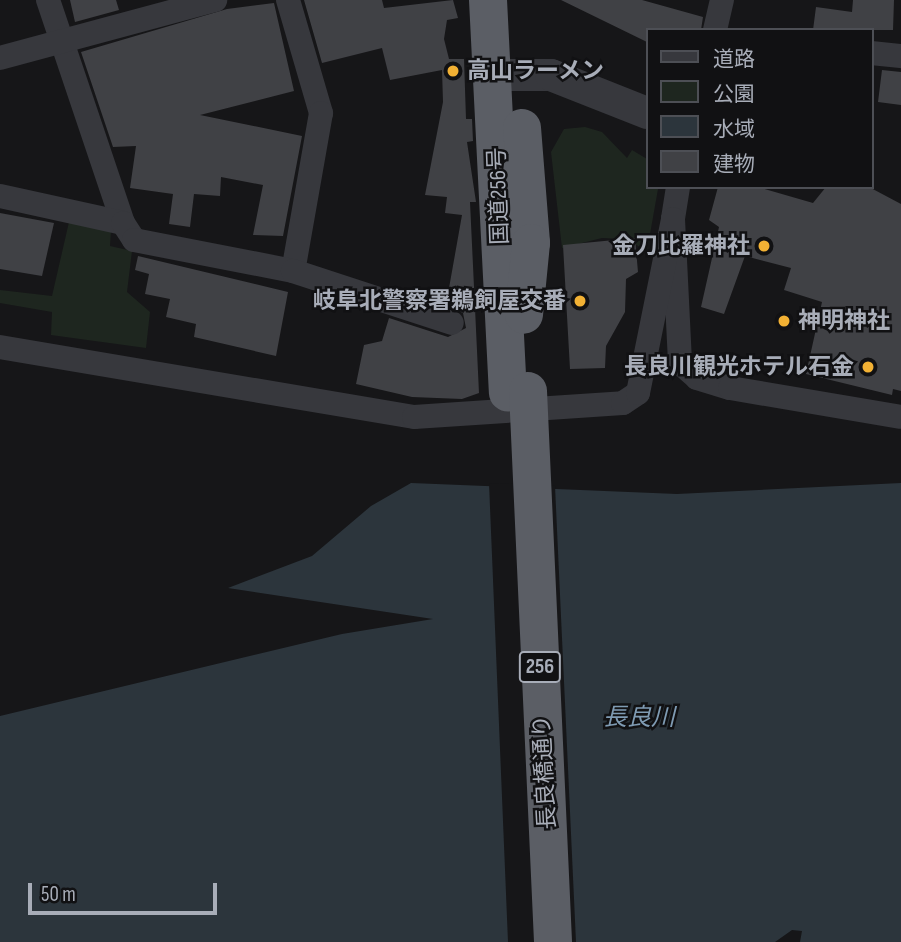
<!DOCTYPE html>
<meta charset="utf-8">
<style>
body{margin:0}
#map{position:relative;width:901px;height:942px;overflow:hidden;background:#161618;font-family:"Sofia Sans Condensed","Noto Sans JP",sans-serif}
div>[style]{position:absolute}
.green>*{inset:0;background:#1e261f}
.water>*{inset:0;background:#2c353c}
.pier>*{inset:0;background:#161618}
.building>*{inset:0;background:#404145}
.minor>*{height:24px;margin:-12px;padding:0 12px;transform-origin:12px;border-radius:12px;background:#37383d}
.tertiary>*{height:32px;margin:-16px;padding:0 16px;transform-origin:16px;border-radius:16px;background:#37383d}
.trunk>*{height:38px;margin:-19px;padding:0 19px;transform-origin:19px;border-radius:19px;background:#5b5e65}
.trunk-bridge>*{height:38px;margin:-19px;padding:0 19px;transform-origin:19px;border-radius:19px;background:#5b5e65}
.dots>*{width:19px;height:19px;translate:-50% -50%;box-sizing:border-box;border:4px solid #111113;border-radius:50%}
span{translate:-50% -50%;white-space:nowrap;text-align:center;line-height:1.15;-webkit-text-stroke:5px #111113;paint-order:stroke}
.shield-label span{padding:2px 5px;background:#111113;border:2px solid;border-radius:5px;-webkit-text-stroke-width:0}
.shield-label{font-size:21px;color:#a8adb8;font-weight:700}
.poi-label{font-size:23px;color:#a8adb8;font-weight:700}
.left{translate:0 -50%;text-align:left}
.right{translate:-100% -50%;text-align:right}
.street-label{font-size:23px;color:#a8adb8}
.water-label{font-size:24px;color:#7f9bb3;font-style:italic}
.legend{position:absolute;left:646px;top:28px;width:228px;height:161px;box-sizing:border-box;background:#111113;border:2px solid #4d4f55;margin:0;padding:9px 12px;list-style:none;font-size:21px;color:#a8adb8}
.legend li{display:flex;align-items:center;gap:14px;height:35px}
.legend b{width:35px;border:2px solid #4d4f55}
.scale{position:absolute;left:28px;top:883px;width:189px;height:32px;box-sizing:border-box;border:4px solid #a8adb8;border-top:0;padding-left:9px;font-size:21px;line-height:24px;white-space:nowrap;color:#a8adb8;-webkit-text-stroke:5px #111113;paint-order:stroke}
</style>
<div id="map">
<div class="green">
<div style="clip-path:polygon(585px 127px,602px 132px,627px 158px,632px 150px,647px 159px,647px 187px,658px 189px,647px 251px,626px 239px,602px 238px,562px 248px,551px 152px,564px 129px)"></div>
<div style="clip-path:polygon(69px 222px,111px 230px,110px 246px,132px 251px,127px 292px,150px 312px,146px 348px,51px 335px,52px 312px,0 303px,0 290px,52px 296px)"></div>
</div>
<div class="water">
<div style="clip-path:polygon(411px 483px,677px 494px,901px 483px,901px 942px,800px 942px,802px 931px,792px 930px,775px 942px,0 942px,0 716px,342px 634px,433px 619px,228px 588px,312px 556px,371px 506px)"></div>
</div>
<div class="pier">
<div style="clip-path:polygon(489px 483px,555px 486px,576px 942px,508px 942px)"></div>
</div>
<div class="building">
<div style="clip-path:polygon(70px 0,116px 0,119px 10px,75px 22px)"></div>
<div style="clip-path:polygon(304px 0,382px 0,384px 8px,453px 0,458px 18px,447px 20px,444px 39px,449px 59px,464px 59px,466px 119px,472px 119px,473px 141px,467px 142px,476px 202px,470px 202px,479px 393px,462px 399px,412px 397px,356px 384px,364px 345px,382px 341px,389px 318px,448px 337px,466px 328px,463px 313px,446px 305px,462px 215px,445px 213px,447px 197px,425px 195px,443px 102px,442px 70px,390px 80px,382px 48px,322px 63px)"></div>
<div style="clip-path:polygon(561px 0,642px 0,703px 17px,701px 30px,647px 30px,647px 42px)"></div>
<div style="clip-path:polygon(853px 0,894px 0,893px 30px,813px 30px,816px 7px,852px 12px)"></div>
<div style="clip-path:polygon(274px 3px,294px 91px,200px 115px,302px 136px,283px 236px,253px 235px,263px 185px,221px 177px,220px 196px,194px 194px,190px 227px,169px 224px,173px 194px,130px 188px,136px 146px,113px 147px,81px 52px,227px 9px)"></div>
<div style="clip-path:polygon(882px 70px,901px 72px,901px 105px,878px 102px)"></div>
<div style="clip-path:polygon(718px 187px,758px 187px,813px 203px,826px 187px,869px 187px,901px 204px,901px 391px,893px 389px,892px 395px,806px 374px,822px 302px,784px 290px,791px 268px,745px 256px,724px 314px,701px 307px,719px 227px,709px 220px)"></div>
<div style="clip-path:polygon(0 213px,54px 223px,42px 276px,0 269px)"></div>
<div style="clip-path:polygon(635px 238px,638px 272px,626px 279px,625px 312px,606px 346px,605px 368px,570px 369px,563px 245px)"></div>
<div style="clip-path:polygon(138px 256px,288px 292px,276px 356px,194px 337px,196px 324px,166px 317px,170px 299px,145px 294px,149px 274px,135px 270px)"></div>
</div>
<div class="minor">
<div style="left:48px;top:0;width:235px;rotate:71.4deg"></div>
<div style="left:288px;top:0;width:118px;rotate:73.7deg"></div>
<div style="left:321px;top:113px;width:160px;rotate:100deg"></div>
<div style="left:715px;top:30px;width:31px;rotate:-77deg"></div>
<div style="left:871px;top:53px;width:30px;rotate:6deg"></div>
<div style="left:0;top:58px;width:223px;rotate:-15.1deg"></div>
<div style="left:678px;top:187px;width:32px;rotate:99deg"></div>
<div style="left:673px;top:219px;width:144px;rotate:87.2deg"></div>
<div style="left:680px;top:363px;width:23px;rotate:41deg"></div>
<div style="left:697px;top:378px;width:34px;rotate:17deg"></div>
<div style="left:730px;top:388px;width:173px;rotate:9.6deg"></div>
<div style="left:0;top:196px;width:126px;rotate:12.4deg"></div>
<div style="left:123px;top:223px;width:20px;rotate:57deg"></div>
<div style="left:134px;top:240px;width:162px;rotate:11deg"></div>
<div style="left:293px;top:271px;width:167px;rotate:18.1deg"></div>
<div style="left:0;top:347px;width:420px;rotate:9.6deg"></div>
<div style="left:414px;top:417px;width:209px;rotate:-3.8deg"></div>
<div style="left:623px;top:403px;width:18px;rotate:-34deg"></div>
<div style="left:638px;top:393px;width:177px;rotate:-78.6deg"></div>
</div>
<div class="tertiary">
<div style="left:492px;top:75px;width:59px"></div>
<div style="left:551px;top:75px;width:103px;rotate:21.6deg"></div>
</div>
<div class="trunk">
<div style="left:488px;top:0;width:393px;rotate:87.1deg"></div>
<div style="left:522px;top:128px;width:115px;rotate:85.5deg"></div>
<div style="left:531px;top:243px;width:72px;rotate:95.6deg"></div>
</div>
<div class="trunk-bridge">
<div style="left:528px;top:391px;width:552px;rotate:87.4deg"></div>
</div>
<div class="dots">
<div style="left:453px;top:71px;background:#f2b134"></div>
<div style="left:764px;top:246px;background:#f2b134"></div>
<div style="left:580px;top:301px;background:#f2b134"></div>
<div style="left:784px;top:321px;background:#f2b134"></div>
<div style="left:868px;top:367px;background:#f2b134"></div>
</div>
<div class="shield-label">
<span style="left:540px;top:667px">256</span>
</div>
<div class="poi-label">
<span class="left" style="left:467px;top:71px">高山ラーメン</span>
<span class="right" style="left:750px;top:246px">金刀比羅神社</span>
<span class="right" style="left:566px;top:301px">岐阜北警察署鵜飼屋交番</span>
<span class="left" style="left:798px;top:321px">神明神社</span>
<span class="right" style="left:854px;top:367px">長良川観光ホテル石金</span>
</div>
<div class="street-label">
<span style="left:499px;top:196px;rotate:-92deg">国道256号</span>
<span style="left:545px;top:772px;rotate:-93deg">長良橋通り</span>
</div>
<div class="water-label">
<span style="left:639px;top:718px">長良川</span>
</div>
<ul class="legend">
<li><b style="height:9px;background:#37383d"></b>道路</li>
<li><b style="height:19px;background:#1e261f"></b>公園</li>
<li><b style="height:19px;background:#2c353c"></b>水域</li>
<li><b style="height:19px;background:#404145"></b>建物</li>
</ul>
<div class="scale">50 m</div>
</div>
